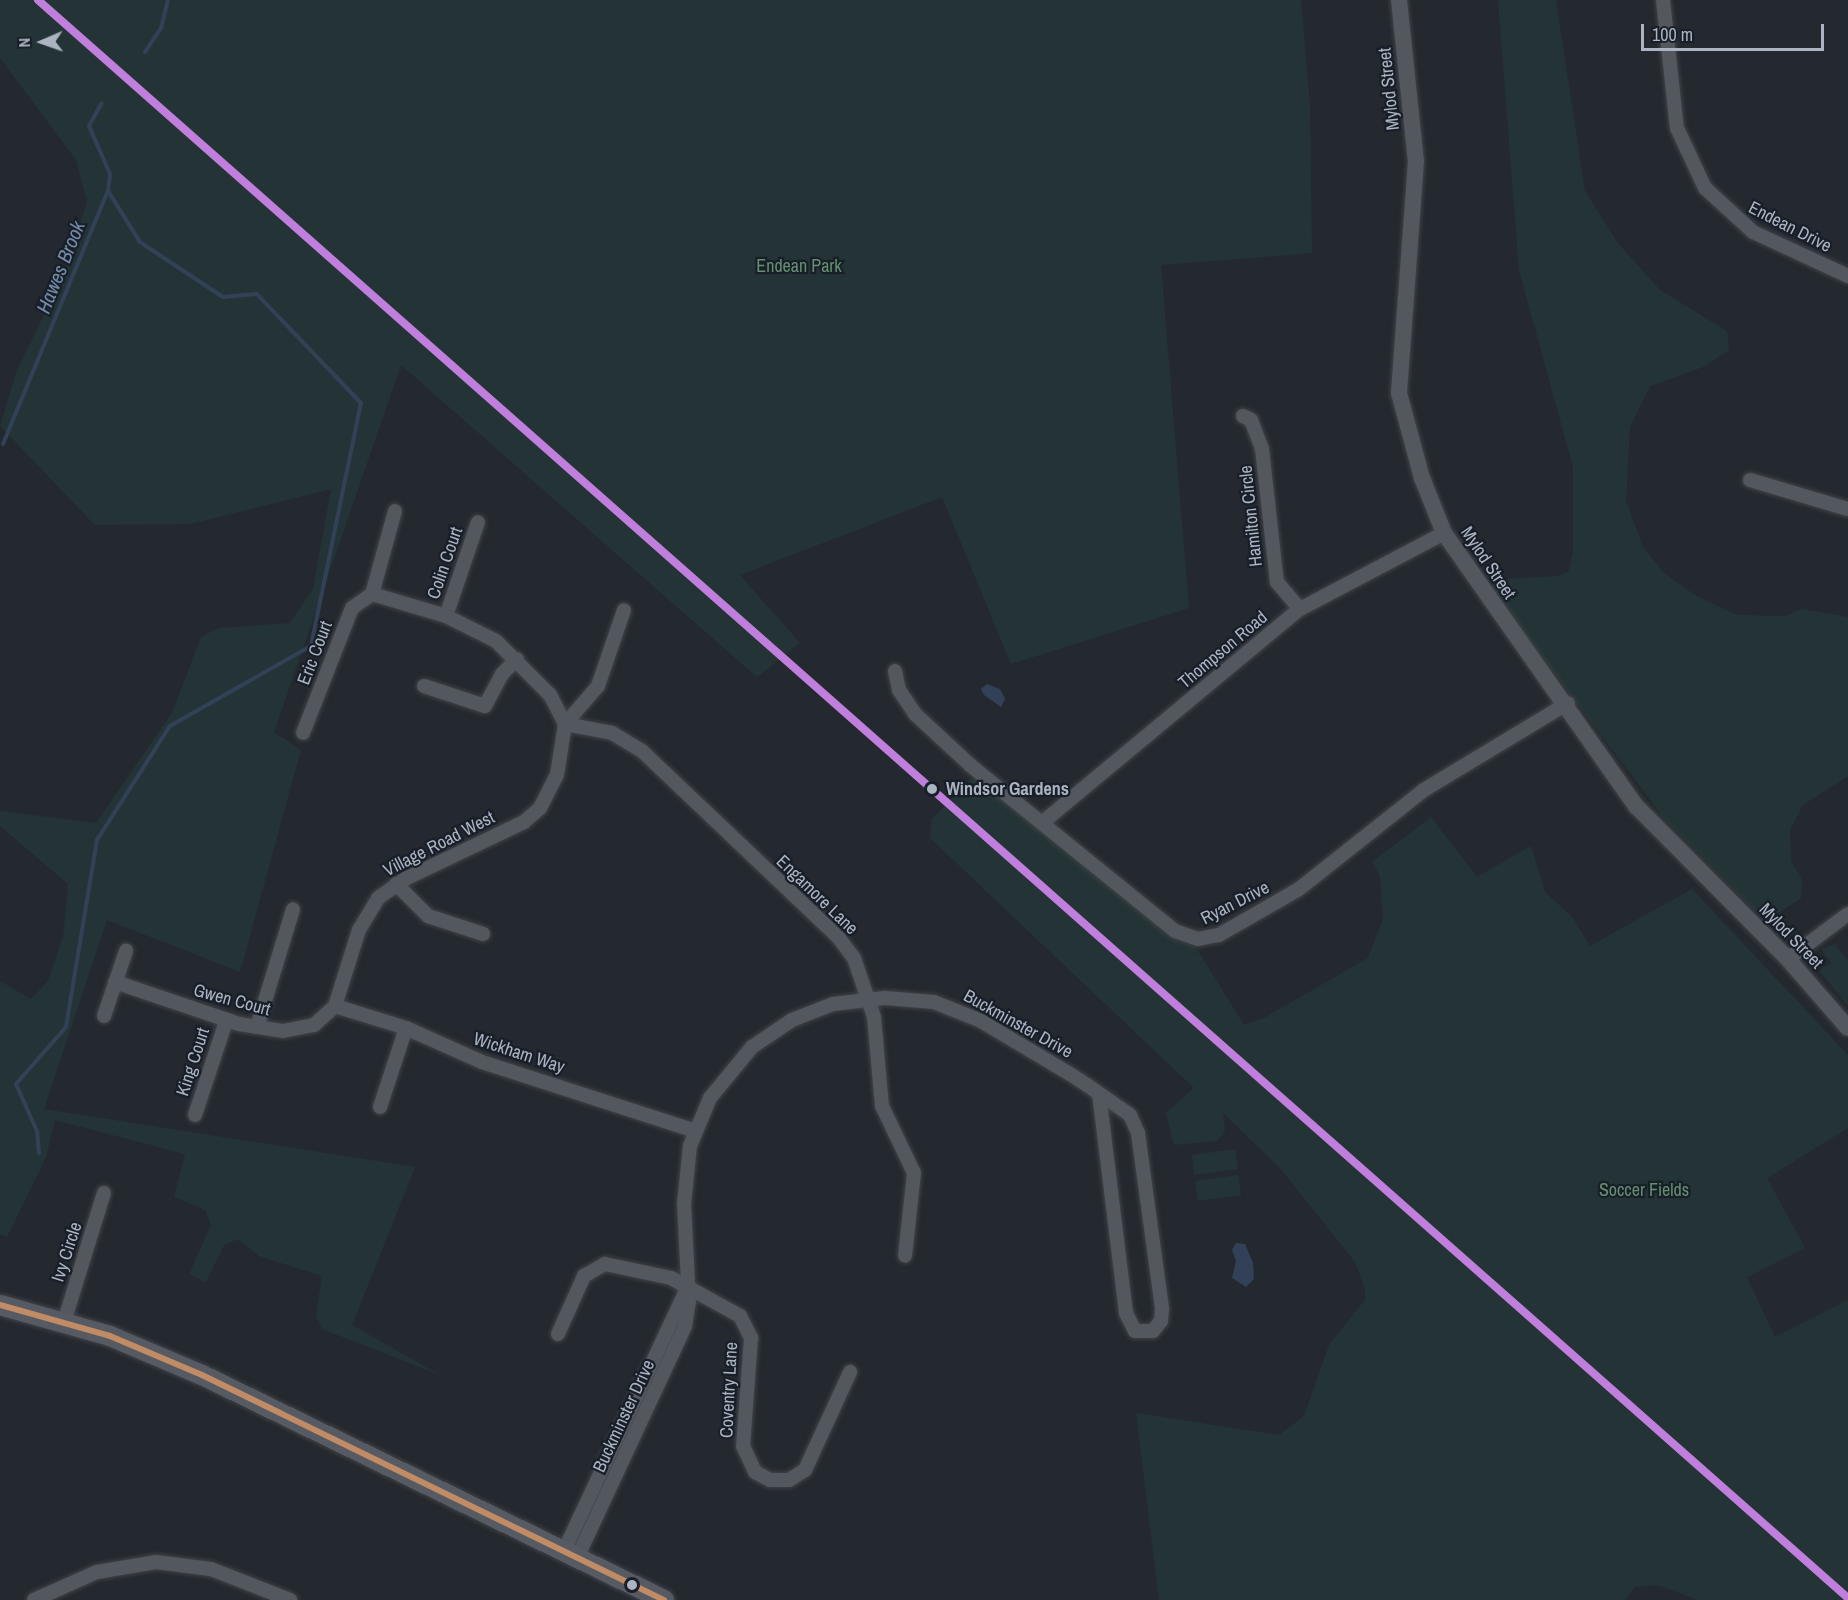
<!DOCTYPE html>
<style>
body{margin:0}
#map{position:relative;width:1848px;height:1600px;overflow:hidden;background:#24292f;font-family:"Archivo Narrow",sans-serif}
div>[style]{position:absolute}
.green>*{inset:0;background:#243436}
.water>*{inset:0;background:#324157}
.stream>*{height:4px;margin:-2px;padding:0 2px;transform-origin:2px;border-radius:2px;background:#324157}
.roads{filter:drop-shadow(0 0 2px #404348) drop-shadow(0 0 2px #404348)}
.minor>*{height:14px;margin:-7px;padding:0 7px;transform-origin:7px;border-radius:7px;background:#53575e}
.tertiary>*{height:16px;margin:-8px;padding:0 8px;transform-origin:8px;border-radius:8px;background:#53575e}
.secondary>*{height:20px;margin:-10px;padding:0 10px;transform-origin:10px;border-radius:10px;background:#565b63}
.bus-1>*{height:6px;margin:-3px;padding:0 3px;transform-origin:3px;border-radius:3px;background:#c18c65}
.rail-1>*{height:8px;margin:-4px;padding:0 4px;transform-origin:4px;border-radius:4px;background:#c07fdc}
.dots>*{width:16px;height:16px;translate:-50% -50%;box-sizing:border-box;border:3px solid #181f29;border-radius:50%}
span{translate:-50% -50%;white-space:nowrap;text-align:center;line-height:1.15;-webkit-text-stroke:4.5px #181f29;paint-order:stroke}
.street-label{font-size:18px;color:#acb4c2}
.park-label{font-size:18px;color:#669070}
.stop-label{font-size:18px;color:#acb4c2;font-weight:700}
.left{translate:0 -50%;text-align:left}
.water-label{font-size:20px;color:#758baa;font-style:italic}
.north{position:absolute;left:12px;top:12px;width:60px;height:60px;-webkit-text-stroke:4px #181f29;paint-order:stroke;rotate:268deg;font-size:16px;font-weight:700;line-height:24px;text-align:center;color:#acb4c2}
.north::after{content:'';display:block;margin:auto;width:21px;height:27px;background:#acb4c2;clip-path:polygon(50% 0,100% 100%,50% 72%,0 100%)}
.scale{position:absolute;left:1641px;top:24px;width:183px;height:27px;box-sizing:border-box;border:3px solid #acb4c2;border-top:0;padding-left:8px;font-size:18px;line-height:21px;white-space:nowrap;color:#acb4c2;-webkit-text-stroke:4px #181f29;paint-order:stroke}
</style>
<div id="map">
<div class="green">
<div style="clip-path:polygon(0 0,1301px 0,1310px 104px,1312px 253px,1161px 265px,1189px 608px,1011px 664px,942px 497px,740px 575px,800px 643px,757px 677px,401px 365px,274px 732px,301px 750px,240px 972px,107px 920px,44px 1109px,415px 1167px,352px 1325px,440px 1375px,322px 1329px,316px 1316px,322px 1276px,259px 1256px,238px 1239px,224px 1245px,206px 1282px,189px 1274px,211px 1225px,205px 1210px,174px 1197px,185px 1154px,55px 1120px,46px 1157px,7px 1237px,0 1234px,0 981px,31px 999px,48px 981px,63px 937px,68px 884px,0 826px,0 811px,96px 823px,172px 713px,201px 637px,219px 628px,290px 623px,313px 589px,331px 489px,190px 524px,95px 525px,0 426px,17px 370px,66px 270px,87px 201px,76px 160px,0 58px)"></div>
<div style="clip-path:polygon(1498px 0,1556px 0,1585px 191px,1617px 242px,1660px 290px,1727px 331px,1729px 350px,1703px 367px,1650px 386px,1630px 427px,1626px 501px,1643px 547px,1664px 573px,1698px 597px,1737px 615px,1786px 616px,1801px 609px,1848px 617px,1848px 776px,1803px 805px,1790px 830px,1791px 861px,1802px 880px,1801px 898px,1766px 922px,1667px 822px,1495px 595px,1492px 583px,1505px 579px,1559px 576px,1569px 571px,1573px 552px,1573px 467px,1519px 270px)"></div>
<div style="clip-path:polygon(973px 777px,1146px 916px,1195px 946px,1244px 1025px,1264px 1018px,1368px 958px,1383px 919px,1380px 876px,1372px 862px,1431px 817px,1477px 877px,1531px 846px,1545px 892px,1572px 917px,1590px 946px,1692px 889px,1848px 1055px,1848px 1128px,1767px 1178px,1805px 1248px,1747px 1277px,1775px 1337px,1848px 1300px,1848px 1600px,1698px 1600px,1658px 1585px,1635px 1587px,1625px 1600px,1159px 1600px,1136px 1413px,1279px 1435px,1304px 1416px,1329px 1345px,1365px 1300px,1365px 1288px,1355px 1262px,1280px 1168px,1223px 1113px,1225px 1130px,1217px 1141px,1174px 1145px,1166px 1113px,1194px 1088px,930px 838px,931px 820px)"></div>
<div style="clip-path:polygon(1835px 944px,1848px 961px,1848px 1006px,1819px 971px,1831px 963px,1821px 949px)"></div>
<div style="clip-path:polygon(1235px 1149px,1238px 1169px,1194px 1175px,1192px 1155px)"></div>
<div style="clip-path:polygon(1238px 1175px,1241px 1195px,1198px 1201px,1195px 1181px)"></div>
</div>
<div class="water">
<div style="clip-path:polygon(987px 684px,1000px 689px,1005px 699px,1001px 707px,984px 695px,981px 689px)"></div>
<div style="clip-path:polygon(1236px 1243px,1245px 1244px,1253px 1263px,1254px 1279px,1246px 1287px,1232px 1278px,1236px 1261px,1232px 1250px)"></div>
</div>
<div class="stream">
<div style="left:145px;top:52px;width:29px;rotate:-56deg"></div>
<div style="left:161px;top:28px;width:29px;rotate:-76deg"></div>
<div style="left:3px;top:444px;width:274px;rotate:-67.5deg"></div>
<div style="left:108px;top:191px;width:17px;rotate:-83deg"></div>
<div style="left:110px;top:174px;width:52px;rotate:-113.6deg"></div>
<div style="left:89px;top:126px;width:26px;rotate:-61deg"></div>
<div style="left:39px;top:1153px;width:22px;rotate:-95deg"></div>
<div style="left:37px;top:1131px;width:51px;rotate:-114.1deg"></div>
<div style="left:16px;top:1084px;width:76px;rotate:-48.7deg"></div>
<div style="left:66px;top:1027px;width:190px;rotate:-80.6deg"></div>
<div style="left:97px;top:840px;width:135px;rotate:-57.4deg"></div>
<div style="left:170px;top:726px;width:162px;rotate:-29.6deg"></div>
<div style="left:311px;top:646px;width:248px;rotate:-78.4deg"></div>
<div style="left:361px;top:403px;width:151px;rotate:-133.7deg"></div>
<div style="left:257px;top:294px;width:34px;rotate:175deg"></div>
<div style="left:223px;top:297px;width:100px;rotate:-146.5deg"></div>
<div style="left:140px;top:242px;width:60px;rotate:-122.1deg"></div>
</div>
<div class="roads">
<div class="minor">
<div style="left:1663px;top:0;width:129px;rotate:83.8deg"></div>
<div style="left:1677px;top:128px;width:66px;rotate:65deg"></div>
<div style="left:1705px;top:188px;width:65px;rotate:42.5deg"></div>
<div style="left:1753px;top:232px;width:105px;rotate:24.9deg"></div>
<div style="left:1243px;top:416px;width:9px;rotate:27deg"></div>
<div style="left:1251px;top:420px;width:31px;rotate:69deg"></div>
<div style="left:1262px;top:449px;width:134px;rotate:83.6deg"></div>
<div style="left:1277px;top:582px;width:35px;rotate:50deg"></div>
<div style="left:1750px;top:480px;width:102px;rotate:16.5deg"></div>
<div style="left:372px;top:594px;width:86px;rotate:-74.5deg"></div>
<div style="left:446px;top:616px;width:99px;rotate:-71.2deg"></div>
<div style="left:895px;top:671px;width:19px;rotate:78deg"></div>
<div style="left:899px;top:690px;width:29px;rotate:56deg"></div>
<div style="left:915px;top:714px;width:75px;rotate:42.8deg"></div>
<div style="left:970px;top:765px;width:264px;rotate:39deg"></div>
<div style="left:1175px;top:931px;width:24px;rotate:19deg"></div>
<div style="left:1198px;top:939px;width:21px;rotate:-11deg"></div>
<div style="left:1219px;top:935px;width:92px;rotate:-29.9deg"></div>
<div style="left:1299px;top:889px;width:159px;rotate:-38.4deg"></div>
<div style="left:1424px;top:790px;width:168px;rotate:-31.1deg"></div>
<div style="left:424px;top:686px;width:64px;rotate:18.2deg"></div>
<div style="left:485px;top:706px;width:36px;rotate:-62deg"></div>
<div style="left:502px;top:674px;width:21px;rotate:-45deg"></div>
<div style="left:565px;top:724px;width:48px;rotate:10.8deg"></div>
<div style="left:612px;top:733px;width:35px;rotate:31deg"></div>
<div style="left:642px;top:751px;width:270px;rotate:43.5deg"></div>
<div style="left:838px;top:937px;width:26px;rotate:53deg"></div>
<div style="left:854px;top:958px;width:62px;rotate:71.3deg"></div>
<div style="left:874px;top:1017px;width:89px;rotate:84.9deg"></div>
<div style="left:882px;top:1106px;width:74px;rotate:64.5deg"></div>
<div style="left:914px;top:1173px;width:83px;rotate:96.2deg"></div>
<div style="left:565px;top:724px;width:50px;rotate:-49deg"></div>
<div style="left:598px;top:686px;width:80px;rotate:-71.1deg"></div>
<div style="left:1043px;top:822px;width:334px;rotate:-39.7deg"></div>
<div style="left:1300px;top:609px;width:163px;rotate:-27.8deg"></div>
<div style="left:396px;top:884px;width:45px;rotate:45deg"></div>
<div style="left:428px;top:916px;width:58px;rotate:18.1deg"></div>
<div style="left:1788px;top:959px;width:75px;rotate:-36.9deg"></div>
<div style="left:115px;top:982px;width:131px;rotate:18.7deg"></div>
<div style="left:239px;top:1024px;width:45px;rotate:9deg"></div>
<div style="left:283px;top:1031px;width:32px;rotate:-11deg"></div>
<div style="left:314px;top:1025px;width:28px;rotate:-42deg"></div>
<div style="left:335px;top:1006px;width:80px;rotate:-72.5deg"></div>
<div style="left:359px;top:930px;width:37px;rotate:-59deg"></div>
<div style="left:378px;top:898px;width:35px;rotate:-35deg"></div>
<div style="left:407px;top:878px;width:130px;rotate:-25.6deg"></div>
<div style="left:524px;top:822px;width:21px;rotate:-41deg"></div>
<div style="left:540px;top:808px;width:37px;rotate:-63deg"></div>
<div style="left:557px;top:775px;width:52px;rotate:-81.1deg"></div>
<div style="left:565px;top:724px;width:33px;rotate:-117deg"></div>
<div style="left:550px;top:695px;width:76px;rotate:-135deg"></div>
<div style="left:496px;top:641px;width:56px;rotate:-153.4deg"></div>
<div style="left:446px;top:616px;width:77px;rotate:-163.4deg"></div>
<div style="left:372px;top:594px;width:24px;rotate:145deg"></div>
<div style="left:352px;top:608px;width:134px;rotate:111.4deg"></div>
<div style="left:335px;top:1006px;width:74px;rotate:17.2deg"></div>
<div style="left:406px;top:1028px;width:83px;rotate:24.1deg"></div>
<div style="left:482px;top:1062px;width:224px;rotate:17.9deg"></div>
<div style="left:104px;top:1016px;width:69px;rotate:-71.3deg"></div>
<div style="left:257px;top:1027px;width:123px;rotate:-73deg"></div>
<div style="left:380px;top:1107px;width:83px;rotate:-71.8deg"></div>
<div style="left:195px;top:1115px;width:99px;rotate:-71.7deg"></div>
<div style="left:64px;top:1322px;width:135px;rotate:-72.8deg"></div>
<div style="left:558px;top:1334px;width:64px;rotate:-65.9deg"></div>
<div style="left:584px;top:1276px;width:24px;rotate:-30deg"></div>
<div style="left:605px;top:1264px;width:67px;rotate:12deg"></div>
<div style="left:671px;top:1278px;width:79px;rotate:28.8deg"></div>
<div style="left:740px;top:1316px;width:25px;rotate:63deg"></div>
<div style="left:751px;top:1338px;width:108px;rotate:94.2deg"></div>
<div style="left:743px;top:1446px;width:29px;rotate:65deg"></div>
<div style="left:755px;top:1472px;width:17px;rotate:28deg"></div>
<div style="left:770px;top:1480px;width:19px"></div>
<div style="left:789px;top:1480px;width:19px;rotate:-32deg"></div>
<div style="left:805px;top:1470px;width:108px;rotate:-65.3deg"></div>
<div style="left:564px;top:1551px;width:285px;rotate:-64.9deg"></div>
<div style="left:577px;top:1558px;width:256px;rotate:-65deg"></div>
<div style="left:685px;top:1326px;width:24px;rotate:-81deg"></div>
<div style="left:689px;top:1302px;width:98px;rotate:-92.9deg"></div>
<div style="left:684px;top:1204px;width:58px;rotate:-84.1deg"></div>
<div style="left:690px;top:1146px;width:52px;rotate:-67.4deg"></div>
<div style="left:710px;top:1098px;width:66px;rotate:-50.5deg"></div>
<div style="left:752px;top:1047px;width:48px;rotate:-34deg"></div>
<div style="left:792px;top:1020px;width:44px;rotate:-21.3deg"></div>
<div style="left:833px;top:1004px;width:52px;rotate:-6.6deg"></div>
<div style="left:885px;top:998px;width:49px;rotate:4.7deg"></div>
<div style="left:934px;top:1002px;width:51px;rotate:22deg"></div>
<div style="left:981px;top:1021px;width:104px;rotate:30.8deg"></div>
<div style="left:1070px;top:1074px;width:20px;rotate:33deg"></div>
<div style="left:1087px;top:1085px;width:52px;rotate:34.9deg"></div>
<div style="left:1130px;top:1115px;width:20px;rotate:66deg"></div>
<div style="left:1138px;top:1133px;width:178px;rotate:82.2deg"></div>
<div style="left:1162px;top:1309px;width:12px;rotate:95deg"></div>
<div style="left:1161px;top:1321px;width:13px;rotate:129deg"></div>
<div style="left:1153px;top:1331px;width:18px;rotate:180deg"></div>
<div style="left:1135px;top:1331px;width:20px;rotate:-117deg"></div>
<div style="left:1126px;top:1313px;width:221px;rotate:-97deg"></div>
<div style="left:34px;top:1600px;width:69px;rotate:-24deg"></div>
<div style="left:97px;top:1572px;width:60px;rotate:-9.6deg"></div>
<div style="left:156px;top:1562px;width:55px;rotate:7.3deg"></div>
<div style="left:211px;top:1569px;width:85px;rotate:21.4deg"></div>
</div>
<div class="tertiary">
<div style="left:1399px;top:0;width:162px;rotate:84deg"></div>
<div style="left:1416px;top:161px;width:233px;rotate:94.2deg"></div>
<div style="left:1399px;top:393px;width:88px;rotate:74.9deg"></div>
<div style="left:1422px;top:478px;width:59px;rotate:68.2deg"></div>
<div style="left:1444px;top:533px;width:334px;rotate:54.9deg"></div>
<div style="left:1636px;top:806px;width:216px;rotate:45.2deg"></div>
<div style="left:1788px;top:959px;width:91px;rotate:49deg"></div>
</div>
<div class="secondary">
<div style="left:0;top:1305px;width:114px;rotate:15.7deg"></div>
<div style="left:110px;top:1336px;width:100px;rotate:23deg"></div>
<div style="left:202px;top:1375px;width:514px;rotate:25.97deg"></div>
</div>
</div>
<div class="bus-1">
<div style="left:0;top:1305px;width:114px;rotate:15.7deg"></div>
<div style="left:110px;top:1336px;width:100px;rotate:23deg"></div>
<div style="left:202px;top:1375px;width:514px;rotate:25.97deg"></div>
</div>
<div class="rail-1">
<div style="left:38px;top:0;width:2414px;rotate:41.44deg"></div>
</div>
<div class="dots">
<div style="left:932px;top:789px;background:#acb4c2"></div>
<div style="left:632px;top:1585px;background:#acb4c2"></div>
</div>
<div class="street-label">
<span style="left:1389px;top:89px;rotate:-96deg">Mylod Street</span>
<span style="left:1790px;top:227px;rotate:27deg">Endean Drive</span>
<span style="left:1251px;top:516px;rotate:-96deg">Hamilton Circle</span>
<span style="left:445px;top:563px;rotate:-71deg">Colin Court</span>
<span style="left:1488px;top:563px;rotate:56deg">Mylod Street</span>
<span style="left:1223px;top:650px;rotate:-40deg">Thompson Road</span>
<span style="left:315px;top:653px;rotate:-69deg">Eric Court</span>
<span style="left:439px;top:844px;rotate:-27deg">Village Road West</span>
<span style="left:817px;top:895px;rotate:44deg">Engamore Lane</span>
<span style="left:1235px;top:903px;rotate:-27deg">Ryan Drive</span>
<span style="left:1791px;top:936px;rotate:46deg">Mylod Street</span>
<span style="left:232px;top:1000px;rotate:15deg">Gwen Court</span>
<span style="left:1018px;top:1024px;rotate:29deg">Buckminster Drive</span>
<span style="left:519px;top:1053px;rotate:18deg">Wickham Way</span>
<span style="left:193px;top:1062px;rotate:-72deg">King Court</span>
<span style="left:67px;top:1252px;rotate:-72deg">Ivy Circle</span>
<span style="left:729px;top:1390px;rotate:-87deg">Coventry Lane</span>
<span style="left:624px;top:1416px;rotate:-65deg">Buckminster Drive</span>
</div>
<div class="park-label">
<span style="left:799px;top:266px">Endean Park</span>
<span style="left:1644px;top:1190px">Soccer Fields</span>
</div>
<div class="stop-label">
<span class="left" style="left:946px;top:789px">Windsor Gardens</span>
</div>
<div class="water-label">
<span style="left:60px;top:267px;rotate:-68deg">Hawes Brook</span>
</div>
<div class="north">N</div>
<div class="scale">100 m</div>
</div>
